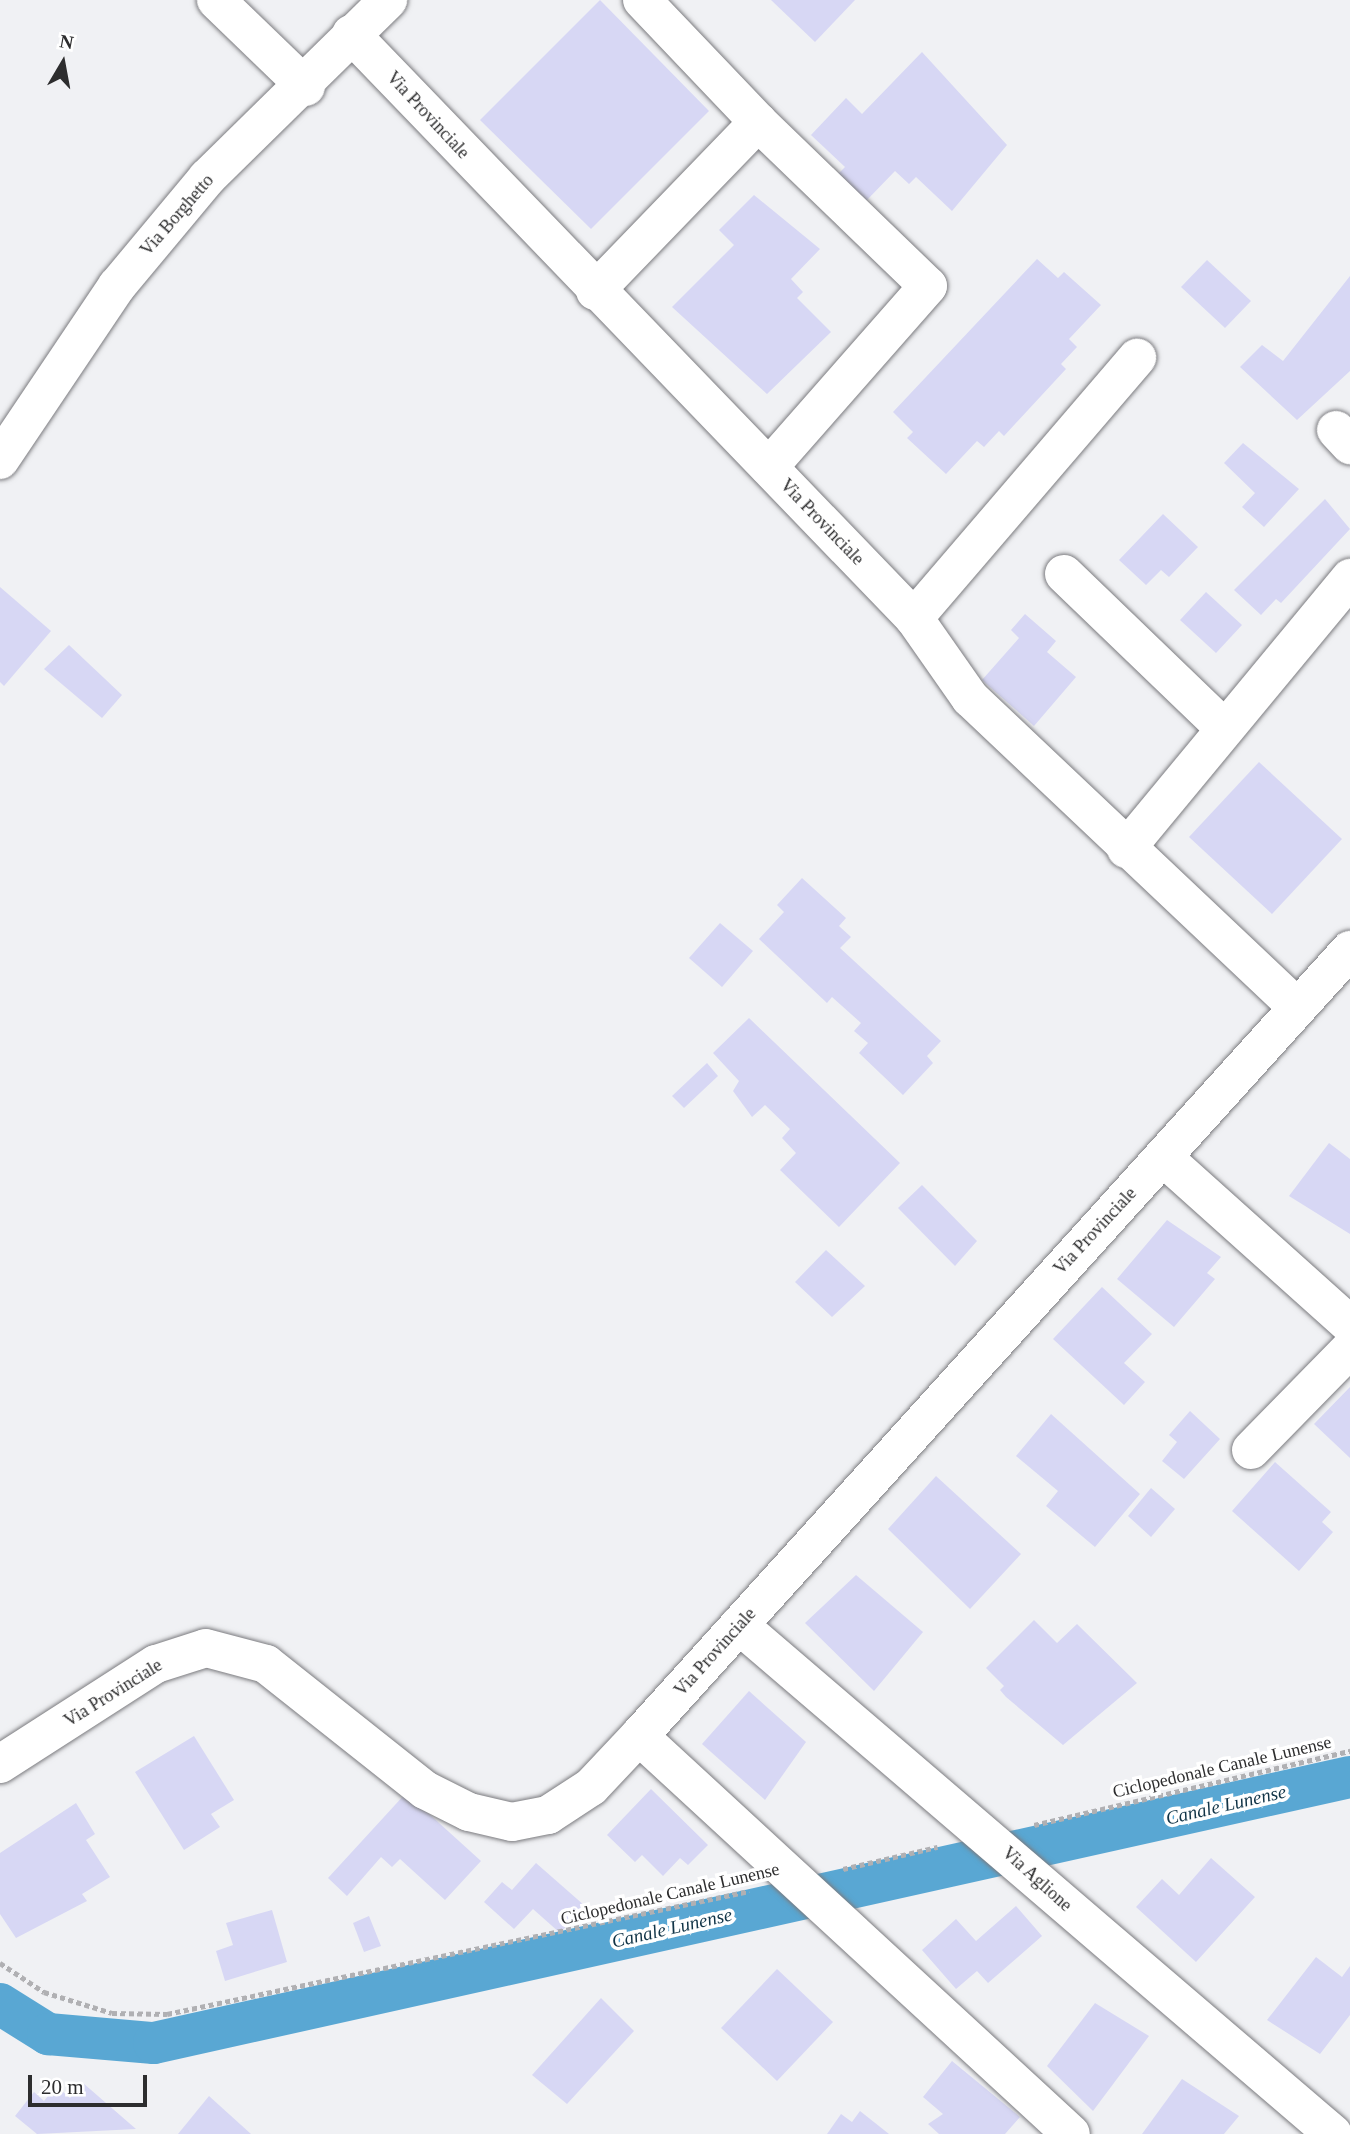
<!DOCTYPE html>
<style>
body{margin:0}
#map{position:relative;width:1350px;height:2134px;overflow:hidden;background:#f0f1f4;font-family:Georgia,serif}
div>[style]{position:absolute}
.canal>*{height:42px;margin:-21px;padding:0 21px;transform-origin:21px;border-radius:21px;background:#59a7d3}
.building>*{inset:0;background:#d7d7f4}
.path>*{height:4.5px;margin-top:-2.25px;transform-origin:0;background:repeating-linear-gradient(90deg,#b0b0b3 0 5px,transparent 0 8.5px)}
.roads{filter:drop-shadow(0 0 2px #7b7b7f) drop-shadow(0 0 2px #7b7b7f)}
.minor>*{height:38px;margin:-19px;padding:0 19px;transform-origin:19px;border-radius:19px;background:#fff}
span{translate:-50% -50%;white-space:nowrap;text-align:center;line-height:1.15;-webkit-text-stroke:7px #fff;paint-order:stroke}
.street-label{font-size:18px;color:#2d2d2e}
.water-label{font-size:19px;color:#113447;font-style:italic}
.north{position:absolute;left:28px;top:28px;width:70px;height:70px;-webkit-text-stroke:5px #fff;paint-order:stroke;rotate:10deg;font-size:19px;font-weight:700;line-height:28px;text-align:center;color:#2d2d2e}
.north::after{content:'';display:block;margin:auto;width:24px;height:32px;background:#2d2d2e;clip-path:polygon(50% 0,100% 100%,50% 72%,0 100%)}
.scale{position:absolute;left:28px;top:2075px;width:119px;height:32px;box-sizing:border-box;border:4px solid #2d2d2e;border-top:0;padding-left:9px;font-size:21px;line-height:24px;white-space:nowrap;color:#2d2d2e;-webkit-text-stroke:5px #fff;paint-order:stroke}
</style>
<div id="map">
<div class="canal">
<div style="left:0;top:2004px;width:57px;rotate:32deg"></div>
<div style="left:48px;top:2034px;width:106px;rotate:4.9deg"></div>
<div style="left:154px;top:2043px;width:1225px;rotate:-12.54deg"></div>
</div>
<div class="building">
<div style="clip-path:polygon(600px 0,709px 111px,591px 229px,480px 120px)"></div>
<div style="clip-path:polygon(771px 0,855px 0,815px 42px)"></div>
<div style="clip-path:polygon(922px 52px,1007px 145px,952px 211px,916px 177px,909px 184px,895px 171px,866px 201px,838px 174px,845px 167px,811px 135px,846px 98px,862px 114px)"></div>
<div style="clip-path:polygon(754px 195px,820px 249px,791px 279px,803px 292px,797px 298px,831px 332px,767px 394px,672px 307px,734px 245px,719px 230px)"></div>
<div style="clip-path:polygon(1037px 259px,1058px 278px,1064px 272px,1101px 305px,1069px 339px,1077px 347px,1061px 364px,1066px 369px,1004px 436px,999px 431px,984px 447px,977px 441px,946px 474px,907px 438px,913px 432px,893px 412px)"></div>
<div style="clip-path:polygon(1207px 260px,1251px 301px,1225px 328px,1181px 287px)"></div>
<div style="clip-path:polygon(1350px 276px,1350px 371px,1297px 420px,1240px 367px,1262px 345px,1283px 361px)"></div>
<div style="clip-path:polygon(1243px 443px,1299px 489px,1264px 527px,1242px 507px,1255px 493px,1224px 463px)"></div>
<div style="clip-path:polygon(1325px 499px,1350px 529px,1281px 603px,1276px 599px,1261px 615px,1234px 590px)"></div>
<div style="clip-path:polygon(1163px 514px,1198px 547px,1169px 577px,1161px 570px,1146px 585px,1119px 560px)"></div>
<div style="clip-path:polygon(0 587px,51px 631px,4px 686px,0 682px)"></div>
<div style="clip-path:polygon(1206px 592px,1242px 625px,1216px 653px,1180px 620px)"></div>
<div style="clip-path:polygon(1025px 614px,1056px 641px,1047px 652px,1076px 677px,1034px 726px,982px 680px,1019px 638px,1011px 630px)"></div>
<div style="clip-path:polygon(69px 645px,122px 695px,102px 718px,44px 669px)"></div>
<div style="clip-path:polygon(1259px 762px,1342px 839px,1272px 914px,1189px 837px)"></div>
<div style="clip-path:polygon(802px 878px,846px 918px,839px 926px,851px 937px,840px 948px,941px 1041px,927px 1056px,933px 1063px,903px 1095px,859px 1053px,868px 1043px,854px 1031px,861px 1023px,832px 997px,827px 1003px,759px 939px,784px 912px,777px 905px)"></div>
<div style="clip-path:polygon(720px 923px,753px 951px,722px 987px,689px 958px)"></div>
<div style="clip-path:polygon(749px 1018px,900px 1163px,839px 1227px,780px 1170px,796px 1153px,782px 1138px,790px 1129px,765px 1105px,752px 1117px,733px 1091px,739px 1081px,713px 1053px)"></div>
<div style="clip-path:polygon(707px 1063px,718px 1076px,684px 1108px,672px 1096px)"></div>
<div style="clip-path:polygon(1329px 1143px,1350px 1159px,1350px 1234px,1289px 1196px)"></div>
<div style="clip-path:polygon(922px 1185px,977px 1241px,955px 1266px,898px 1208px)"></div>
<div style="clip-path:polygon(1167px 1220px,1221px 1257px,1207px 1273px,1215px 1279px,1174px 1327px,1117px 1279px)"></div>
<div style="clip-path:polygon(826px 1250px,865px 1286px,832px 1317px,795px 1282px)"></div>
<div style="clip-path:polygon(1102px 1287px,1152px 1334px,1124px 1363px,1145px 1382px,1124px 1405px,1053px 1339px)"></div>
<div style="clip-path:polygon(1350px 1387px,1350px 1458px,1314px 1424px)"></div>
<div style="clip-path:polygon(1190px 1411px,1220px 1439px,1184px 1479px,1162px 1461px,1177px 1442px,1169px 1435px)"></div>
<div style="clip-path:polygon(1051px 1414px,1140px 1494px,1095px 1547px,1046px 1506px,1058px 1491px,1016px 1456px)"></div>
<div style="clip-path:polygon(1275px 1462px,1331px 1512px,1322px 1522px,1333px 1532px,1299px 1571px,1232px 1511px)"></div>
<div style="clip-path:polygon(936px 1476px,1021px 1554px,970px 1609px,888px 1529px)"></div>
<div style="clip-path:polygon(1151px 1488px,1175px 1509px,1151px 1537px,1128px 1516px)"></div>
<div style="clip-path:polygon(856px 1575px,923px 1632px,874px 1691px,805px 1623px)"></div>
<div style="clip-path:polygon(1034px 1620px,1057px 1643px,1077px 1624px,1137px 1683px,1063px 1745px,1006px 1697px,1000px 1690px,1004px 1686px,986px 1668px)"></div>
<div style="clip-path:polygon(749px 1691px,806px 1742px,765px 1800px,702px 1744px)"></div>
<div style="clip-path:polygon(194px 1736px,234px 1800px,211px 1814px,220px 1827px,184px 1850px,135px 1772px)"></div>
<div style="clip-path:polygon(651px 1789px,708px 1845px,688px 1865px,680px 1858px,663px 1876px,642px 1855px,635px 1862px,607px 1835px)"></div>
<div style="clip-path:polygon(406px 1793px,481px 1861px,445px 1900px,400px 1859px,392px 1867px,381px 1857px,347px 1896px,328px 1878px)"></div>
<div style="clip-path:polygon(76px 1803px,95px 1834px,86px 1840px,110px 1877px,82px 1894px,87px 1901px,16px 1938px,0 1914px,0 1853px)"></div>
<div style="clip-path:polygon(1211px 1858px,1255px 1897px,1196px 1962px,1136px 1907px,1162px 1879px,1179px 1895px)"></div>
<div style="clip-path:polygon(536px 1863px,585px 1906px,560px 1933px,533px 1909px,514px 1929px,484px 1902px,502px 1882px,512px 1890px)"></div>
<div style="clip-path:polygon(1016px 1906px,1042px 1936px,988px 1983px,977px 1971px,956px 1989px,922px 1950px,956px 1919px,976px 1941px)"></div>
<div style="clip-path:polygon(272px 1910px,287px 1962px,225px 1981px,216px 1951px,233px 1945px,226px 1923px)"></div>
<div style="clip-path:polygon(369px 1916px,381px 1946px,364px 1952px,353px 1923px)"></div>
<div style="clip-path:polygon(1316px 1957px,1342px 1977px,1350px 1966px,1350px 2015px,1320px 2054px,1267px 2020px)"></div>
<div style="clip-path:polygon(777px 1969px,833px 2022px,777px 2081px,721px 2028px)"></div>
<div style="clip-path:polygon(601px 1998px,634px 2031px,567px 2104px,532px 2075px)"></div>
<div style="clip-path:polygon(1095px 2003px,1149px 2036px,1093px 2111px,1047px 2066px)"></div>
<div style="clip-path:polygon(952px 2061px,1020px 2117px,1005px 2134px,939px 2134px,928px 2124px,943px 2114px,923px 2097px)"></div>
<div style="clip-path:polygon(1182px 2079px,1239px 2116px,1224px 2134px,1142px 2134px)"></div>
<div style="clip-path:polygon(83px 2083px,136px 2129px,37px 2134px,15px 2116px,34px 2092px,44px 2101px,56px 2086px,70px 2098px)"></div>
<div style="clip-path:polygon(209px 2096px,251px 2134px,178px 2134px)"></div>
<div style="clip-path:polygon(860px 2111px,889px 2134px,827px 2134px,841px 2114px,852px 2122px)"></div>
</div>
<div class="path">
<div style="left:1034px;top:1825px;width:325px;rotate:-13.2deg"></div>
<div style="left:843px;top:1869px;width:97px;rotate:-13.2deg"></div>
<div style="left:0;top:1963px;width:53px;rotate:33.4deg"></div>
<div style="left:44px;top:1992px;width:71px;rotate:17.2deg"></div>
<div style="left:112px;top:2013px;width:55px;rotate:1deg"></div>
<div style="left:167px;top:2014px;width:595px;rotate:-11.93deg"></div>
</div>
<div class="roads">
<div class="minor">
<div style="left:216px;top:0;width:125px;rotate:44deg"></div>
<div style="left:642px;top:0;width:168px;rotate:46.4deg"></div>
<div style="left:351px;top:34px;width:811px;rotate:46.05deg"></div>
<div style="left:914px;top:618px;width:98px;rotate:55deg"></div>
<div style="left:970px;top:698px;width:448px;rotate:43.4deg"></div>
<div style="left:595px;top:291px;width:235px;rotate:-46deg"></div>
<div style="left:758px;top:122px;width:236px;rotate:44deg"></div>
<div style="left:928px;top:286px;width:241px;rotate:131.3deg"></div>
<div style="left:1336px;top:430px;width:21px;rotate:47deg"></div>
<div style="left:0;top:460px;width:210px;rotate:-56.1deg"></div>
<div style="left:117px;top:286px;width:141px;rotate:-50.2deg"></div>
<div style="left:207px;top:178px;width:254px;rotate:-44.5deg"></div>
<div style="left:1064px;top:574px;width:219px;rotate:43.9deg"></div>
<div style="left:914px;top:618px;width:343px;rotate:-49.4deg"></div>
<div style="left:1126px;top:849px;width:352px;rotate:-50.4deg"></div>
<div style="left:1164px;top:1158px;width:250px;rotate:41.9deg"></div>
<div style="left:1251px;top:1450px;width:141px;rotate:-45.6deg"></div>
<div style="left:739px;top:1625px;width:782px;rotate:40.59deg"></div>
<div style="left:639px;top:1736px;width:587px;rotate:42.65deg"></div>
<div style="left:0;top:1764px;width:185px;rotate:-32.7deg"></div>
<div style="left:156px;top:1664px;width:52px;rotate:-17.7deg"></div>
<div style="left:206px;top:1648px;width:62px;rotate:14.9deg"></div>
<div style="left:266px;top:1664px;width:203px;rotate:38.4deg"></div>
<div style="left:425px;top:1790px;width:49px;rotate:26.6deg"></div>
<div style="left:469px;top:1812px;width:44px;rotate:13.1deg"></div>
<div style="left:512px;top:1822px;width:37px;rotate:-11deg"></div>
<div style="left:548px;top:1815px;width:51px;rotate:-33.1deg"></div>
<div style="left:591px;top:1787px;width:70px;rotate:-46.7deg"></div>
<div style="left:639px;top:1736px;width:1060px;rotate:-47.87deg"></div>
</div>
</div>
<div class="street-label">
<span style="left:428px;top:115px;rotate:47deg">Via Provinciale</span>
<span style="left:177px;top:215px;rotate:-49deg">Via Borghetto</span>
<span style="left:822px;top:522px;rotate:46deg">Via Provinciale</span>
<span style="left:1095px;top:1231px;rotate:-47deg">Via Provinciale</span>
<span style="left:715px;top:1652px;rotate:-48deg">Via Provinciale</span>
<span style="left:113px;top:1693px;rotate:-32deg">Via Provinciale</span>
<span style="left:1222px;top:1767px;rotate:-13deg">Ciclopedonale Canale Lunense</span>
<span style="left:1037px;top:1879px;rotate:42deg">Via Aglione</span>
<span style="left:670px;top:1894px;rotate:-13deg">Ciclopedonale Canale Lunense</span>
</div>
<div class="water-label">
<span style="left:1226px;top:1805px;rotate:-13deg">Canale Lunense</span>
<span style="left:672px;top:1928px;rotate:-13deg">Canale Lunense</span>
</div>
<div class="north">N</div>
<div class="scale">20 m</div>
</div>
